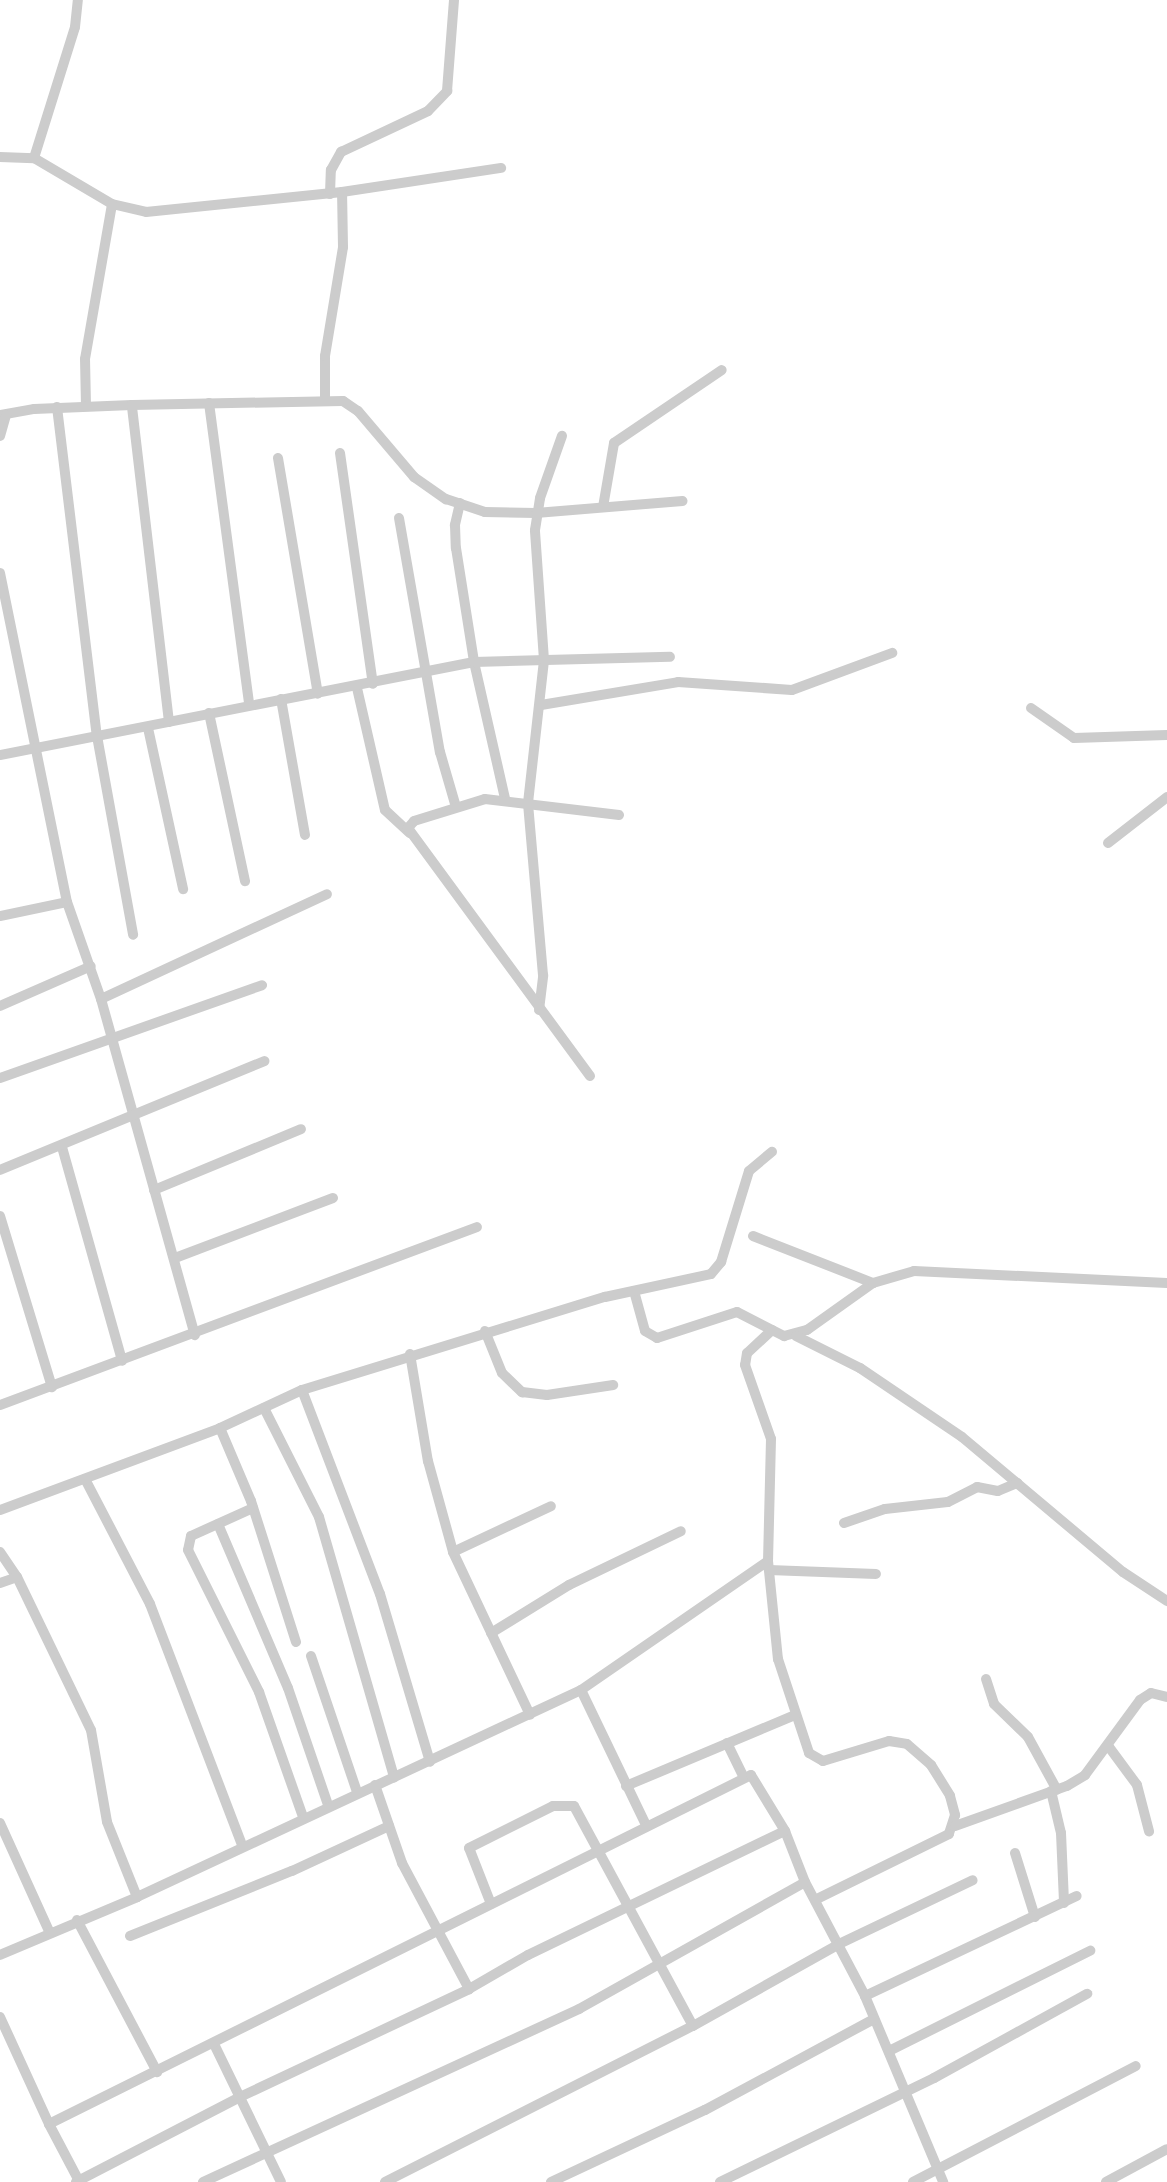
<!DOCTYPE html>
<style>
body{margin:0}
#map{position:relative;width:1167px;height:2182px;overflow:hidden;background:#fff;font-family:"Space Grotesk",sans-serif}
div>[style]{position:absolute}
.street>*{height:10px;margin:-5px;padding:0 5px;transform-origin:5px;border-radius:5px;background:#ccc}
span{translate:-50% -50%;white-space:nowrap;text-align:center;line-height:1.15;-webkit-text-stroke:7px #fff;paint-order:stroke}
</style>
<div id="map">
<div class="street">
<div style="left:0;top:157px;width:34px;rotate:2deg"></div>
<div style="left:34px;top:158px;width:91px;rotate:30.5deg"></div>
<div style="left:112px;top:204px;width:35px;rotate:13deg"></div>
<div style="left:146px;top:212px;width:197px;rotate:-5.8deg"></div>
<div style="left:342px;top:192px;width:161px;rotate:-8.6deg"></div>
<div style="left:34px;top:158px;width:137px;rotate:-72.6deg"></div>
<div style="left:75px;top:27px;width:27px;rotate:-84deg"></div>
<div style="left:330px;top:194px;width:24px;rotate:-88deg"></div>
<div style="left:331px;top:170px;width:21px;rotate:-61deg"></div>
<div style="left:341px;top:152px;width:96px;rotate:-25.2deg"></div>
<div style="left:428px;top:111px;width:28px;rotate:-46deg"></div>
<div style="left:447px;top:91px;width:91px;rotate:-85.6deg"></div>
<div style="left:325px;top:399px;width:43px;rotate:-90deg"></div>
<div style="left:325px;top:356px;width:110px;rotate:-80.6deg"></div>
<div style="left:343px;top:247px;width:55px;rotate:-91deg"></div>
<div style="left:209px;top:403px;width:304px;rotate:82.4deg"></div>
<div style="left:86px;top:406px;width:47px;rotate:-91.2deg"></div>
<div style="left:85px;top:359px;width:157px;rotate:-80.1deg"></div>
<div style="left:57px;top:407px;width:331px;rotate:83.1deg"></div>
<div style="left:97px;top:736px;width:202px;rotate:79.7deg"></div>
<div style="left:0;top:415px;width:35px;rotate:-10deg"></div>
<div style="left:34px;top:409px;width:98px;rotate:-2.3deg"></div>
<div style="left:0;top:436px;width:22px;rotate:-74deg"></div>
<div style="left:340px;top:453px;width:233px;rotate:81.9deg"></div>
<div style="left:278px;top:458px;width:239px;rotate:80.4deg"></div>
<div style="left:460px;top:503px;width:23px;rotate:103deg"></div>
<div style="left:455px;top:525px;width:23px;rotate:88deg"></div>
<div style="left:456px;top:548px;width:115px;rotate:81deg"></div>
<div style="left:474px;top:662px;width:140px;rotate:77.2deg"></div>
<div style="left:603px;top:507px;width:65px;rotate:-80.2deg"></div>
<div style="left:614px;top:443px;width:130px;rotate:-34.1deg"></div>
<div style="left:399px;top:518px;width:238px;rotate:80.1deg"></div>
<div style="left:440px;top:752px;width:57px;rotate:73.8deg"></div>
<div style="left:0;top:573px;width:336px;rotate:78.5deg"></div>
<div style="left:67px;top:902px;width:103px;rotate:70.7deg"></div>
<div style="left:101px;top:999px;width:349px;rotate:74.4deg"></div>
<div style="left:357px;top:688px;width:125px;rotate:77.1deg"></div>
<div style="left:385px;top:810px;width:34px;rotate:43deg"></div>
<div style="left:281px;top:699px;width:138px;rotate:80deg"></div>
<div style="left:541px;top:705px;width:139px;rotate:-9.5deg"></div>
<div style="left:678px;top:682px;width:114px;rotate:4deg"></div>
<div style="left:792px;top:690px;width:107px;rotate:-20.3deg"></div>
<div style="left:1031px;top:708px;width:52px;rotate:34.9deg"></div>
<div style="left:1074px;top:738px;width:93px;rotate:-1.8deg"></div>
<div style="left:209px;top:713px;width:172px;rotate:77.9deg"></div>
<div style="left:169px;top:722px;width:319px;rotate:-96.7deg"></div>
<div style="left:132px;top:405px;width:211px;rotate:-1.1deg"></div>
<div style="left:343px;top:401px;width:18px;rotate:34deg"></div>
<div style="left:358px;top:411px;width:87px;rotate:49.7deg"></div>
<div style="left:414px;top:477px;width:39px;rotate:35deg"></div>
<div style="left:446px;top:499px;width:41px;rotate:18.4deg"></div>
<div style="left:485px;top:512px;width:51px;rotate:1.1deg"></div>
<div style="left:536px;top:513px;width:147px;rotate:-4.7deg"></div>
<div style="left:148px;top:728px;width:165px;rotate:77.7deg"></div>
<div style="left:0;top:755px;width:483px;rotate:-11.1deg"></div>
<div style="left:474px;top:662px;width:196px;rotate:-1.5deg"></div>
<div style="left:1108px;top:843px;width:75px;rotate:-37.9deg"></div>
<div style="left:0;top:916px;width:68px;rotate:-11.8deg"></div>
<div style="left:101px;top:999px;width:249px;rotate:-24.9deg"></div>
<div style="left:0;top:1006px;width:99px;rotate:-23.7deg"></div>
<div style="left:539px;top:1010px;width:35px;rotate:-83deg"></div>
<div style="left:543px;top:975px;width:173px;rotate:-95deg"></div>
<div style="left:528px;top:803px;width:144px;rotate:-83.6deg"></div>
<div style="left:544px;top:660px;width:130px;rotate:-94deg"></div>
<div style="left:535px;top:530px;width:32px;rotate:-81deg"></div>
<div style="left:540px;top:498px;width:66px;rotate:-70.5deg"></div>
<div style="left:590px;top:1076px;width:308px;rotate:-126.3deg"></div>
<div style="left:408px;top:828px;width:9px;rotate:-49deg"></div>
<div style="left:414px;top:821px;width:74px;rotate:-17.2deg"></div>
<div style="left:485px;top:799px;width:135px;rotate:6.8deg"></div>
<div style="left:0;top:1078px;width:278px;rotate:-19.5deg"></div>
<div style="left:62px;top:1147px;width:222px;rotate:74.3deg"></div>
<div style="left:0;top:1170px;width:286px;rotate:-22.4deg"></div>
<div style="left:154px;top:1190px;width:159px;rotate:-22.5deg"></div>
<div style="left:0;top:1216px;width:179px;rotate:73.1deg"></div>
<div style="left:753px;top:1236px;width:129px;rotate:21.4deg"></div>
<div style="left:175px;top:1258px;width:169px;rotate:-20.8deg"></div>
<div style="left:634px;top:1291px;width:41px;rotate:74.6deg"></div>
<div style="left:645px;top:1331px;width:14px;rotate:30deg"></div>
<div style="left:657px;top:1338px;width:84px;rotate:-18deg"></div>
<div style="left:737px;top:1312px;width:53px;rotate:27.1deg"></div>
<div style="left:784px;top:1336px;width:24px;rotate:-15deg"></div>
<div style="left:807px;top:1330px;width:81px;rotate:-35.5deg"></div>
<div style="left:873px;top:1283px;width:43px;rotate:-16.3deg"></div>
<div style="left:914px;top:1271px;width:253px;rotate:2.7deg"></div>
<div style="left:772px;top:1330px;width:34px;rotate:137deg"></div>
<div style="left:747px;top:1353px;width:12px;rotate:99deg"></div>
<div style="left:745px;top:1365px;width:78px;rotate:70.6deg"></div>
<div style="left:771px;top:1439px;width:122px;rotate:91.4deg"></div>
<div style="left:768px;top:1561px;width:99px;rotate:84.2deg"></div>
<div style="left:778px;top:1659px;width:99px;rotate:71.7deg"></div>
<div style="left:809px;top:1753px;width:16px;rotate:30deg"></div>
<div style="left:823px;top:1761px;width:69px;rotate:-16.9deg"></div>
<div style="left:889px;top:1741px;width:18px;rotate:9deg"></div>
<div style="left:907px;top:1744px;width:32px;rotate:41deg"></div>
<div style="left:931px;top:1765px;width:36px;rotate:58deg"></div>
<div style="left:950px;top:1796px;width:20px;rotate:75deg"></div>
<div style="left:955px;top:1815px;width:20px;rotate:108deg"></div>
<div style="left:949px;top:1834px;width:149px;rotate:153.8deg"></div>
<div style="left:485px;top:1331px;width:45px;rotate:68deg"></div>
<div style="left:502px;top:1373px;width:28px;rotate:44deg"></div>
<div style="left:522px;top:1392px;width:25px;rotate:7deg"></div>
<div style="left:547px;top:1395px;width:67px;rotate:-8.6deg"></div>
<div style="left:796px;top:1336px;width:72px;rotate:26.6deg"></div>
<div style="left:860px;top:1368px;width:123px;rotate:34.1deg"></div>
<div style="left:962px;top:1437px;width:210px;rotate:40deg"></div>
<div style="left:1123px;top:1572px;width:53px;rotate:33.4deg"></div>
<div style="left:410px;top:1354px;width:109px;rotate:80.5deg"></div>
<div style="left:428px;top:1461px;width:94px;rotate:74.6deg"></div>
<div style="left:453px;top:1552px;width:180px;rotate:64.7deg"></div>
<div style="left:302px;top:1390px;width:218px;rotate:69.1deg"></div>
<div style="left:380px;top:1594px;width:175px;rotate:73.4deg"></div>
<div style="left:0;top:1405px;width:509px;rotate:-20.46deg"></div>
<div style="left:264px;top:1408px;width:122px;rotate:63.2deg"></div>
<div style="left:319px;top:1517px;width:271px;rotate:73.9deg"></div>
<div style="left:220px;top:1428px;width:79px;rotate:67deg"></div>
<div style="left:251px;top:1501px;width:148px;rotate:72.3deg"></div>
<div style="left:85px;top:1479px;width:141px;rotate:62.5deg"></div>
<div style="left:150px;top:1604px;width:258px;rotate:69.1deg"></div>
<div style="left:253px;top:1508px;width:68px;rotate:155.7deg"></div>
<div style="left:191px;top:1536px;width:14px;rotate:102deg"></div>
<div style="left:188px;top:1550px;width:159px;rotate:63.4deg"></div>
<div style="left:259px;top:1692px;width:133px;rotate:70.6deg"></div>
<div style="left:0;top:1510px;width:235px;rotate:-20.4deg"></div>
<div style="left:220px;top:1428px;width:90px;rotate:-24.9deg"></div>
<div style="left:302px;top:1390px;width:317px;rotate:-17.1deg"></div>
<div style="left:605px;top:1297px;width:108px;rotate:-12.2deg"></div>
<div style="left:711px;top:1274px;width:16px;rotate:-50deg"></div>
<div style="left:721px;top:1262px;width:95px;rotate:-72.9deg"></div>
<div style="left:749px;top:1171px;width:30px;rotate:-40deg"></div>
<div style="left:844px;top:1523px;width:43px;rotate:-18.9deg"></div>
<div style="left:885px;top:1509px;width:63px;rotate:-6.3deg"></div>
<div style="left:948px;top:1502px;width:33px;rotate:-27deg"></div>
<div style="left:977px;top:1487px;width:21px;rotate:11deg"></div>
<div style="left:998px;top:1491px;width:21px;rotate:-23deg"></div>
<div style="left:218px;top:1524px;width:178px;rotate:66.9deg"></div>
<div style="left:288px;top:1688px;width:124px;rotate:71.1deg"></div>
<div style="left:0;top:1552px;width:30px;rotate:56deg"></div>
<div style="left:17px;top:1577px;width:170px;rotate:64.2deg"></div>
<div style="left:91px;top:1730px;width:93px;rotate:80.1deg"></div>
<div style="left:107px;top:1822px;width:81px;rotate:68.2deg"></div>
<div style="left:453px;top:1552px;width:108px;rotate:-25.1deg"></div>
<div style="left:769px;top:1570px;width:107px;rotate:2.1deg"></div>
<div style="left:0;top:1583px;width:18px;rotate:-19deg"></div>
<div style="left:491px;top:1633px;width:92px;rotate:-31.6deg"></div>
<div style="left:569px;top:1585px;width:124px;rotate:-25.7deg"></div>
<div style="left:311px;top:1656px;width:144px;rotate:71.3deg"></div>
<div style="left:986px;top:1679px;width:26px;rotate:72deg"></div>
<div style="left:994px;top:1704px;width:47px;rotate:44.1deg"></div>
<div style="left:1028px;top:1737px;width:60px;rotate:61.3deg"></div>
<div style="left:581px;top:1690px;width:150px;rotate:64.3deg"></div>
<div style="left:727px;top:1743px;width:37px;rotate:64deg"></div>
<div style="left:1109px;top:1747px;width:47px;rotate:53.6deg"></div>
<div style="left:1137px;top:1785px;width:48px;rotate:75.4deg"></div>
<div style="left:375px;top:1785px;width:83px;rotate:70.9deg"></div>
<div style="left:402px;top:1863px;width:143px;rotate:62deg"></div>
<div style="left:626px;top:1786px;width:183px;rotate:-22.8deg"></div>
<div style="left:1051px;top:1791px;width:43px;rotate:76.6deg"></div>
<div style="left:1061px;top:1833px;width:70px;rotate:87.5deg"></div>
<div style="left:0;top:1823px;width:119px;rotate:65.6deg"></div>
<div style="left:955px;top:1826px;width:119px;rotate:-19.7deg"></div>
<div style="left:1067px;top:1786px;width:21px;rotate:-31deg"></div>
<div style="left:1085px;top:1775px;width:93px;rotate:-53.7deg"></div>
<div style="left:1140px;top:1700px;width:13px;rotate:-32deg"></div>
<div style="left:1151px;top:1693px;width:16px;rotate:14deg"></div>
<div style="left:1015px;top:1853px;width:67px;rotate:72.6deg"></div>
<div style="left:491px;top:1904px;width:60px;rotate:-111.4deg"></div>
<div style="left:469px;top:1848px;width:94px;rotate:-26.6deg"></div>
<div style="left:553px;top:1806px;width:21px"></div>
<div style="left:574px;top:1806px;width:250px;rotate:61.6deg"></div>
<div style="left:77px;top:1920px;width:172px;rotate:62.2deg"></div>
<div style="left:130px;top:1936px;width:175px;rotate:-21.9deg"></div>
<div style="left:292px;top:1871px;width:107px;rotate:-24.9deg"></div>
<div style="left:0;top:1955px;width:149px;rotate:-22.9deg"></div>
<div style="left:137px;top:1897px;width:490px;rotate:-25deg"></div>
<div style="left:581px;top:1690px;width:227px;rotate:-34.6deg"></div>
<div style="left:865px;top:1996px;width:234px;rotate:-25.3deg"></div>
<div style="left:0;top:2017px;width:118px;rotate:65.4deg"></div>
<div style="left:214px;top:2044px;width:153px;rotate:64.1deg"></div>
<div style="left:889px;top:2051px;width:225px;rotate:-26.5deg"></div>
<div style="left:79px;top:2181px;width:64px;rotate:-117.8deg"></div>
<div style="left:49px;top:2124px;width:784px;rotate:-26.43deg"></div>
<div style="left:751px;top:1775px;width:66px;rotate:58.7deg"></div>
<div style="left:785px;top:1831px;width:55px;rotate:68.6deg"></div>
<div style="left:805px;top:1882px;width:129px;rotate:62.2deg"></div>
<div style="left:865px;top:1996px;width:202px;rotate:67.2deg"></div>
<div style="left:76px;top:2182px;width:187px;rotate:-27.4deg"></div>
<div style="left:242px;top:2096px;width:251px;rotate:-25.2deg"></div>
<div style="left:469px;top:1989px;width:68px;rotate:-30deg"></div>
<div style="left:528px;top:1955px;width:285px;rotate:-25.8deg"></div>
<div style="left:203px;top:2182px;width:414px;rotate:-24.7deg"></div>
<div style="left:579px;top:2009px;width:259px;rotate:-29.3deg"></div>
<div style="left:385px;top:2182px;width:345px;rotate:-26.9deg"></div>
<div style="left:693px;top:2026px;width:167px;rotate:-29.3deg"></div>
<div style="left:839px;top:1944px;width:148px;rotate:-25.5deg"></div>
<div style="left:551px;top:2182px;width:170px;rotate:-25.1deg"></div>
<div style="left:705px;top:2110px;width:192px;rotate:-28.3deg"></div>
<div style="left:720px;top:2182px;width:238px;rotate:-25.9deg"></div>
<div style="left:934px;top:2078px;width:175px;rotate:-28.8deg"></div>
<div style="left:913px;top:2182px;width:251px;rotate:-27.5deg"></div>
<div style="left:1106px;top:2182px;width:69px;rotate:-28.4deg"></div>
</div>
</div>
